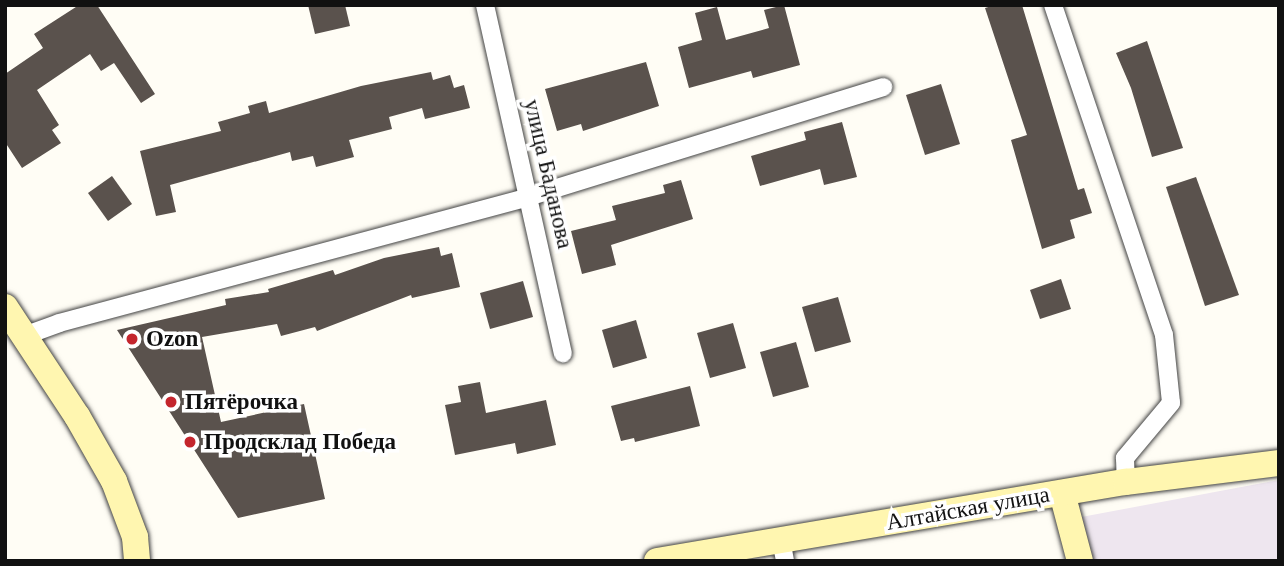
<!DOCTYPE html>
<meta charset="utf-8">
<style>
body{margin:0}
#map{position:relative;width:1284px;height:566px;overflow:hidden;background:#fffdf5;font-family:"Times New Roman",serif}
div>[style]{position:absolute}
.industrial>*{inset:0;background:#eee6ef}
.building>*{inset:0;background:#5a524d}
.roads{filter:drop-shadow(0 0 2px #444) drop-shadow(0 0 2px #444)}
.street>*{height:18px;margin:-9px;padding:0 9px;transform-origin:9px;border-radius:9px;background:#fff}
.secondary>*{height:26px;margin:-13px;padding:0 13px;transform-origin:13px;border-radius:13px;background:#fff6b0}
.dots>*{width:19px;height:19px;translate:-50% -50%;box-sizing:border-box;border:4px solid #fff;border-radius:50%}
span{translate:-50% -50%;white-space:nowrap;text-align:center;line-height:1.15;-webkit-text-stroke:7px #fff;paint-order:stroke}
.street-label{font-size:23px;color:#111}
.poi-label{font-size:23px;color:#111;font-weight:700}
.left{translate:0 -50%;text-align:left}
.frame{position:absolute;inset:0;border:7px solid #111;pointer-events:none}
</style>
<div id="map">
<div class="industrial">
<div style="clip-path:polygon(1279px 480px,1279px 561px,1087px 561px,1076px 518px)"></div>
</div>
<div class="building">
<div style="clip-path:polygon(79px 5px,97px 5px,155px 94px,141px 103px,114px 63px,101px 71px,90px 54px,37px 90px,59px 125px,52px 130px,61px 143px,22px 168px,5px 142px,5px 74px,43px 48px,34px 34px)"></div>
<div style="clip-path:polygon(308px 5px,345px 5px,350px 26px,315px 34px)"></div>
<div style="clip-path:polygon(784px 5px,800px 65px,753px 78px,751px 71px,689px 88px,678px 47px,702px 40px,695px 13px,717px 7px,726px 40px,769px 28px,764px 10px)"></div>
<div style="clip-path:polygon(995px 5px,1022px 5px,1078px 190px,1084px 188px,1092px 213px,1070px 220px,1075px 238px,1042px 249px,1011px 140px,1027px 135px,985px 8px)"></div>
<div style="clip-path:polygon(1147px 41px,1183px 148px,1152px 157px,1131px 88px,1116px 53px)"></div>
<div style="clip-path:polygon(646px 62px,659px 106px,583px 131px,581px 124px,557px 131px,545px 89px)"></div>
<div style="clip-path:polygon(431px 72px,433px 80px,450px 75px,454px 88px,464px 85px,470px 108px,425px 119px,422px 108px,389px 117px,392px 129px,349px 140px,354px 157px,316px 167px,313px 156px,292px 161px,290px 152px,170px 185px,176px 212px,156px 216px,140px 151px,221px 131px,218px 122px,250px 113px,248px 106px,266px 101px,269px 113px,361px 86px)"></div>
<div style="clip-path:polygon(941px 84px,960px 144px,925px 155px,906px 95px)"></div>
<div style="clip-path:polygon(842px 122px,857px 177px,824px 185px,820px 169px,760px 186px,751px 156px,806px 140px,804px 132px)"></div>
<div style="clip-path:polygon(112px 176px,132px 204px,108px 221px,88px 193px)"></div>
<div style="clip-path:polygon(1196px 177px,1239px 295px,1205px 306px,1166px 187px)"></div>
<div style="clip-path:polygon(681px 180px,693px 219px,611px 245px,616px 265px,582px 274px,571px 231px,616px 220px,612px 206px,665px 193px,663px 185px)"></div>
<div style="clip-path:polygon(439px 247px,441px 256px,452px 253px,460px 287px,412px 298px,411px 295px,317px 331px,315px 327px,281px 336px,277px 324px,202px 337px,221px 422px,304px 404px,325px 499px,238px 518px,117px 330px,226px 305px,225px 299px,269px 292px,268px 289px,333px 270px,335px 275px,384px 258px)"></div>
<div style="clip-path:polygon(1061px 279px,1071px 309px,1040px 319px,1030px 290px)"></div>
<div style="clip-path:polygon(523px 281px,533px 317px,490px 329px,480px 293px)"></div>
<div style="clip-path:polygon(838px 297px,851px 342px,815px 352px,802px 307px)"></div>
<div style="clip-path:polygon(636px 320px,647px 358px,613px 368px,602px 330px)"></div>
<div style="clip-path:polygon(733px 323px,746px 368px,710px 378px,697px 333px)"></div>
<div style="clip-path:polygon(796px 342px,809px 387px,773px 397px,760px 352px)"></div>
<div style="clip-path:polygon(480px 382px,486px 413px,546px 400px,556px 445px,517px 454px,515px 443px,455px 455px,445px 405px,461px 402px,458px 386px)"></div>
<div style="clip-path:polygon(690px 386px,700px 426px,635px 442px,634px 438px,621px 441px,611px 406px)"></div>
</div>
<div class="roads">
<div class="street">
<div style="left:485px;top:5px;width:357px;rotate:77.4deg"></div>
<div style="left:1053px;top:5px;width:348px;rotate:71.4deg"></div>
<div style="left:1164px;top:335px;width:68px;rotate:84.1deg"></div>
<div style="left:1171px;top:403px;width:72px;rotate:129.9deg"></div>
<div style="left:1125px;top:458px;width:24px;rotate:88deg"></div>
<div style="left:24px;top:336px;width:37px;rotate:-20deg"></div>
<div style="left:59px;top:323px;width:486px;rotate:-15deg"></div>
<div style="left:528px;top:197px;width:372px;rotate:-17.2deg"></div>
<div style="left:781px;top:540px;width:21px;rotate:79deg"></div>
</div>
<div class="secondary">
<div style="left:5px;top:307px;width:131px;rotate:56.6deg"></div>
<div style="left:77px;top:416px;width:75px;rotate:60.4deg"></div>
<div style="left:114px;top:481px;width:60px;rotate:69.4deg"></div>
<div style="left:135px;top:537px;width:24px;rotate:85deg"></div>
<div style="left:1062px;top:493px;width:70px;rotate:75.2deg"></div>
<div style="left:657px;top:561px;width:476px;rotate:-9.6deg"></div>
<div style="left:1126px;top:482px;width:154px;rotate:-7.1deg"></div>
</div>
</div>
<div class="dots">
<div style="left:132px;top:339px;background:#c4262e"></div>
<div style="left:171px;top:402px;background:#c4262e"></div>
<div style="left:190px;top:442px;background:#c4262e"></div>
</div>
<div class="street-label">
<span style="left:548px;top:174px;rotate:77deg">улица Баданова</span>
<span style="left:968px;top:509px;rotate:-10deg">Алтайская улица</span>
</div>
<div class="poi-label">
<span class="left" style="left:146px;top:339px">Ozon</span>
<span class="left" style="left:185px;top:402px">Пятёрочка</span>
<span class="left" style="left:204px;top:442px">Продсклад Победа</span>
</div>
<div class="frame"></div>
</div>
